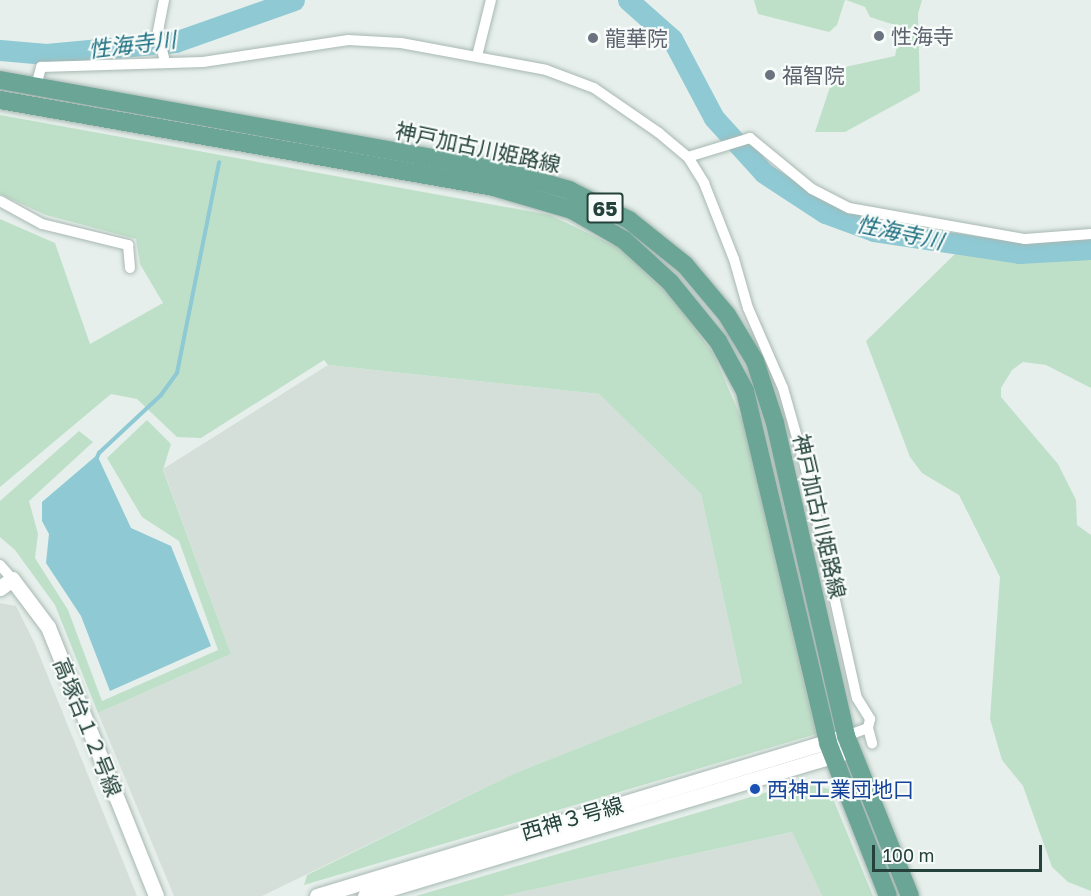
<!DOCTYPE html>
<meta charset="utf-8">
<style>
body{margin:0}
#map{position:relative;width:1091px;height:896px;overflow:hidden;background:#e6efeb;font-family:"Golos Text","Noto Sans JP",sans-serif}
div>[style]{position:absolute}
.built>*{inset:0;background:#d4dfda}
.green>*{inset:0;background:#bfe0c8}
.water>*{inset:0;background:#8ec9d4}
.stream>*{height:4px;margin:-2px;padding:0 2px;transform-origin:2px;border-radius:2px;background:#8ec9d4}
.river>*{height:21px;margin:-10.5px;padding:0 10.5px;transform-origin:10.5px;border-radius:10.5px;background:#8ec9d4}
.roads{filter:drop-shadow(0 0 2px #a8b8b2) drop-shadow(0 0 2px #a8b8b2)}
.street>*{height:10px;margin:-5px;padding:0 5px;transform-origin:5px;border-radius:5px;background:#fff}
.secondary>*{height:15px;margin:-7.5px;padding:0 7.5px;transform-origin:7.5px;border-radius:7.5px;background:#fff}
.primary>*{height:18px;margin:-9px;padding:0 9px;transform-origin:9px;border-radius:9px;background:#6aa596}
.dots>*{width:16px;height:16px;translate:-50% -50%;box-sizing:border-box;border:3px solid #f7fbf9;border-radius:50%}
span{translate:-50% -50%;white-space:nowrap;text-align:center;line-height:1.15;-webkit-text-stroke:4.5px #f7fbf9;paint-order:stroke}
.shield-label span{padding:2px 4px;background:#f7fbf9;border:2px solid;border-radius:4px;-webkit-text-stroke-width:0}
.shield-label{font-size:20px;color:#24423a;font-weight:700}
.worship-label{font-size:21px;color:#5b616d}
.left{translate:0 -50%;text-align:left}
.street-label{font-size:21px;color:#24423a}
.transit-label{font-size:21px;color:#164399}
.water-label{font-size:22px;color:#1c6f80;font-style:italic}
.scale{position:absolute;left:872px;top:845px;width:170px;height:27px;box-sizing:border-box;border:3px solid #24423a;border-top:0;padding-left:8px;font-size:18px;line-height:21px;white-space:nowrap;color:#24423a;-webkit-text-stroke:4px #f7fbf9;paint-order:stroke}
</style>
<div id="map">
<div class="built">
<div style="clip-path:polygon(328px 365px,599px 394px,701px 494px,742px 683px,513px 774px,262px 896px,174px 896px,98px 713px,231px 654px,163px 469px)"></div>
<div style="clip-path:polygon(0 603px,16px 606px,34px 642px,137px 896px,0 896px)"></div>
<div style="clip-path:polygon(792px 832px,822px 896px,503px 896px)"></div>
</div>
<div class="green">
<div style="clip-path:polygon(754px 0,845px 0,837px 25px,829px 32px,758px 14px)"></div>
<div style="clip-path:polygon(846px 0,922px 0,918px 14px,920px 91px,845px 132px,815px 132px,836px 69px,895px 56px,901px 27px,870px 17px,865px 7px)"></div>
<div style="clip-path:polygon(0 115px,550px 215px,619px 248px,672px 298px,713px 353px,743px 422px,816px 734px,304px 885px,307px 875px,513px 774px,742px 683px,701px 494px,599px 394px,328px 365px,324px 360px,201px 438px,177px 437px,137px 399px,111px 394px,0 487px,0 219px,55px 243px,90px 344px,163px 303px,140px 264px,136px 239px,46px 215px,0 194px)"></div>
<div style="clip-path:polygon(957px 252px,1034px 261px,1091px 255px,1091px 388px,1046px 365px,1023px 362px,1012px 370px,1001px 388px,1001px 397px,1058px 464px,1076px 500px,1077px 525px,1091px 535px,1091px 891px,1068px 882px,1052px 867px,1023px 786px,1002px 760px,990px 719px,1000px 577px,959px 495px,922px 473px,910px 457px,866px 341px)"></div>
<div style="clip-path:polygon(147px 420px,171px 444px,163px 470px,231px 654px,98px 713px,55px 605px,15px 550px,0 537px,0 501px,79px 431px,93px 442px,29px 501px,38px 534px,35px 558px,68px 610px,102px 701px,218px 650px,179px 541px,142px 517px,107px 458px)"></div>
<div style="clip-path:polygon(801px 782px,829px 789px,873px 896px,822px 896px,792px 832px,503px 896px,416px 896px)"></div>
</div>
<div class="water">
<div style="clip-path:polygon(97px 455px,131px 528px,171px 546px,211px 646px,110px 691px,81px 616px,46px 563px,49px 534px,42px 521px,42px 502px)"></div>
</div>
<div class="stream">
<div style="left:96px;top:460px;width:8px;rotate:-67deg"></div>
<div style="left:99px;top:453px;width:85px;rotate:-43.1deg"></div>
<div style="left:161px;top:395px;width:27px;rotate:-54deg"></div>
<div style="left:177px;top:373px;width:215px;rotate:-78.7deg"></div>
</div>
<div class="river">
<div style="left:628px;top:0;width:59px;rotate:41.6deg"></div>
<div style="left:672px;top:39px;width:89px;rotate:62deg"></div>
<div style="left:714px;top:118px;width:74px;rotate:47.7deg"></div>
<div style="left:764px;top:173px;width:73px;rotate:33.3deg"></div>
<div style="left:825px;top:213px;width:52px;rotate:20.2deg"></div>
<div style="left:874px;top:231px;width:147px;rotate:8.6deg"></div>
<div style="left:1019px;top:253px;width:72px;rotate:-3.2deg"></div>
<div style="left:0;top:50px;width:46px;rotate:5deg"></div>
<div style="left:46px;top:54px;width:130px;rotate:-5.3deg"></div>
<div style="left:175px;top:42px;width:126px;rotate:-19.4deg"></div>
</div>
<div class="roads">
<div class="street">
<div style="left:164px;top:0;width:33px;rotate:101deg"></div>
<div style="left:158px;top:32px;width:31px;rotate:77deg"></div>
<div style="left:477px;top:56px;width:58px;rotate:-76deg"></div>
<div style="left:36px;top:86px;width:20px;rotate:-75deg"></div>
<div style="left:41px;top:67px;width:162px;rotate:-1.8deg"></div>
<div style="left:203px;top:62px;width:147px;rotate:-8.6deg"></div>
<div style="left:348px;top:40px;width:53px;rotate:3.2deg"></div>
<div style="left:401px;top:43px;width:147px;rotate:10.5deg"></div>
<div style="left:546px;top:70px;width:51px;rotate:20.6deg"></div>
<div style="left:594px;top:88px;width:79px;rotate:34.7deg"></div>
<div style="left:659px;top:133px;width:38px;rotate:40deg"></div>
<div style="left:688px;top:157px;width:31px;rotate:58deg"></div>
<div style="left:704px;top:183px;width:82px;rotate:68.5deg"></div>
<div style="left:734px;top:259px;width:51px;rotate:74.1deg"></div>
<div style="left:748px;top:308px;width:87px;rotate:66.4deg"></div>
<div style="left:783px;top:388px;width:81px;rotate:74.2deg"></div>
<div style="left:805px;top:466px;width:238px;rotate:77.4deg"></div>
<div style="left:857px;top:698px;width:25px;rotate:58deg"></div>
<div style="left:870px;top:719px;width:9px;rotate:103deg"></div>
<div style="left:868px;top:728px;width:16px;rotate:75deg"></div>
<div style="left:688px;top:157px;width:65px;rotate:-17deg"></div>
<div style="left:750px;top:138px;width:80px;rotate:39.4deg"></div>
<div style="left:812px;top:189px;width:42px;rotate:27.2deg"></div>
<div style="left:849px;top:208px;width:179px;rotate:10deg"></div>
<div style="left:1025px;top:239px;width:66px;rotate:-4.3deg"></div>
<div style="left:0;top:201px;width:48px;rotate:28.7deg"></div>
<div style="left:42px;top:224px;width:89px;rotate:13.7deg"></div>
<div style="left:128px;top:245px;width:23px;rotate:85deg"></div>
<div style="left:0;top:565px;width:18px;rotate:49deg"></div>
<div style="left:846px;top:736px;width:23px;rotate:-20deg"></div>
</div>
<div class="secondary">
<div style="left:0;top:588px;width:15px;rotate:-37deg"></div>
<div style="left:12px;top:579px;width:60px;rotate:53.1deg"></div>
<div style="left:48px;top:627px;width:290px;rotate:68.1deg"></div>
<div style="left:317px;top:896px;width:553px;rotate:-16.83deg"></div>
<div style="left:365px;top:896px;width:508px;rotate:-16.69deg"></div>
</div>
<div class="primary">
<div style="left:0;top:80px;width:506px;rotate:10.24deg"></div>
<div style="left:498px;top:170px;width:74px;rotate:15.7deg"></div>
<div style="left:569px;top:190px;width:67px;rotate:26.6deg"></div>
<div style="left:629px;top:220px;width:72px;rotate:38.8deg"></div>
<div style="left:685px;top:265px;width:65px;rotate:50deg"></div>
<div style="left:727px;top:315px;width:54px;rotate:58.7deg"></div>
<div style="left:755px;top:361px;width:65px;rotate:72.1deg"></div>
<div style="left:775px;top:423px;width:321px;rotate:77.2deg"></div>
<div style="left:846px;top:736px;width:172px;rotate:68.2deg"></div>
<div style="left:0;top:100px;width:502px;rotate:9.99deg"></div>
<div style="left:494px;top:187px;width:81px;rotate:16.4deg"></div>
<div style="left:572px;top:210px;width:60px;rotate:30deg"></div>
<div style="left:624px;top:240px;width:62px;rotate:42.4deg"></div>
<div style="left:670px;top:282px;width:76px;rotate:50.9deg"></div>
<div style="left:718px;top:341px;width:57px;rotate:61.6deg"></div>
<div style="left:745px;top:391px;width:362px;rotate:76.7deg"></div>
<div style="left:828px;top:743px;width:164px;rotate:68.6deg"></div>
</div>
</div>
<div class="dots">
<div style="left:879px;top:36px;background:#6b7280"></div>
<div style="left:593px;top:38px;background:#6b7280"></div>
<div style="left:770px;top:75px;background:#6b7280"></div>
<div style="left:755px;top:789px;background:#1a4fb4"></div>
</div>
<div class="shield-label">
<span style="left:605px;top:208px">65</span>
</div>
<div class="worship-label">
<span class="left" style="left:891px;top:36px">性海寺</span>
<span class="left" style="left:605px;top:38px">龍華院</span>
<span class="left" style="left:782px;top:75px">福智院</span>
</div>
<div class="street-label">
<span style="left:478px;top:147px;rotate:12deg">神戸加古川姫路線</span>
<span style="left:820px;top:516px;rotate:77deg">神戸加古川姫路線</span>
<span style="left:88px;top:727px;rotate:68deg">高塚台１２号線</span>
<span style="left:572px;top:818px;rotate:-16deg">西神３号線</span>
</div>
<div class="transit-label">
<span class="left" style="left:767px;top:789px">西神工業団地口</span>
</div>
<div class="water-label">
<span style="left:132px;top:44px;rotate:-7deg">性海寺川</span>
<span style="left:900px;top:232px;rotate:12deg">性海寺川</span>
</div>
<div class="scale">100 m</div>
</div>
